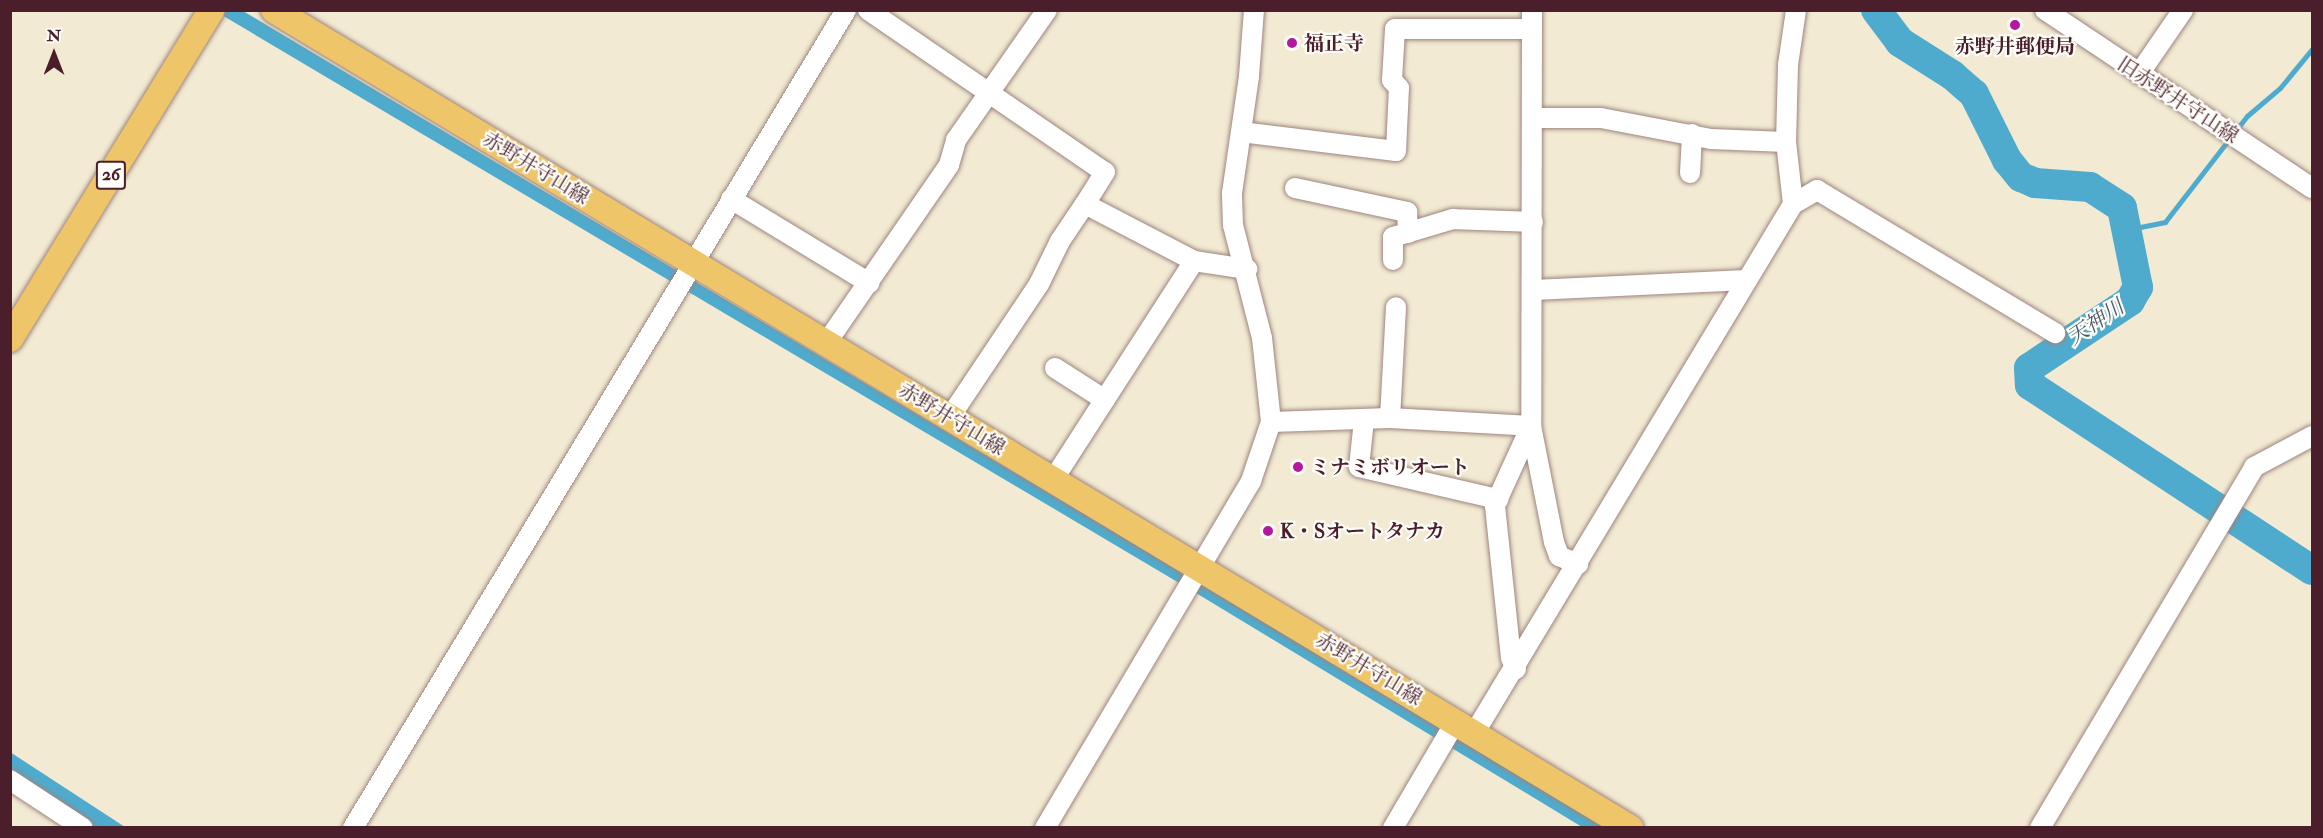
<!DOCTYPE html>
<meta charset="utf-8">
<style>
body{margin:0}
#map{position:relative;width:2323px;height:838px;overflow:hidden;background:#f2ead3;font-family:"IM FELL Double Pica","Noto Serif JP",serif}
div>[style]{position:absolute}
.water>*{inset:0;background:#4fabcd}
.stream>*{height:5px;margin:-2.5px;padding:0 2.5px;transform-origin:2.5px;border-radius:2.5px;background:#4fabcd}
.river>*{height:30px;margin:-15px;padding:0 15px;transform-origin:15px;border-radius:15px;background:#4fabcd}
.roads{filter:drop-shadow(0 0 2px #9e847f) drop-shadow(0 0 2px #9e847f)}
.minor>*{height:20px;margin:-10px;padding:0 10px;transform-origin:10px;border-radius:10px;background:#fff}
.major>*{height:26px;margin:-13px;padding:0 13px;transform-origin:13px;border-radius:13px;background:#eec569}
.dots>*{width:16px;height:16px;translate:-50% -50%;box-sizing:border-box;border:3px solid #fdfcf7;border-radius:50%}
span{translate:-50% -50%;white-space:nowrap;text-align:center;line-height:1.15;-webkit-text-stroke:4.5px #fdfcf7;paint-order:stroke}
.shield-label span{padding:2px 4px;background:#fdfcf7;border:2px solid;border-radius:4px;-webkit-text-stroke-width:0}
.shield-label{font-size:18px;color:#4a1f2b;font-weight:700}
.poi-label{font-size:20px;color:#4a1f2b;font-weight:700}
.left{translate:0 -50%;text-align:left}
.street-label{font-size:20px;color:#4a1f2b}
.water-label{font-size:21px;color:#4c576c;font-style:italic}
.frame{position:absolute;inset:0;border:12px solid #4a1f2b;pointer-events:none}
.north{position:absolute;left:24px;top:24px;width:60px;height:60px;-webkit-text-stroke:4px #fdfcf7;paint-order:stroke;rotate:0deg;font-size:16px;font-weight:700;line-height:24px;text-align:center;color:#4a1f2b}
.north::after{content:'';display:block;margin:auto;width:21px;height:27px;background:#4a1f2b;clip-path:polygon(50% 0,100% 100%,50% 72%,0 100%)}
</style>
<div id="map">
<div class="water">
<div style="clip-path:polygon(215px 11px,243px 11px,1607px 827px,1582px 827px,1196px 593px)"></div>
<div style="clip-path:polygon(10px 752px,125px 827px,94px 827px,81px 819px,11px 772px)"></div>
</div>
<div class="stream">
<div style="left:2125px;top:230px;width:41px;rotate:-11.3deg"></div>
<div style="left:2165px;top:222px;width:134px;rotate:-52.3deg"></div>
<div style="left:2247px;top:116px;width:43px;rotate:-40.3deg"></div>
<div style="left:2280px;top:88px;width:50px;rotate:-50.6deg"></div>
</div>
<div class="river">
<div style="left:1876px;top:10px;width:40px;rotate:53deg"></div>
<div style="left:1900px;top:42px;width:62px;rotate:32.4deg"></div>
<div style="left:1952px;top:75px;width:29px;rotate:41deg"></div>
<div style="left:1974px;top:94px;width:74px;rotate:63.4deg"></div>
<div style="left:2007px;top:160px;width:22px;rotate:51deg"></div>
<div style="left:2021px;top:177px;width:15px;rotate:23deg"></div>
<div style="left:2035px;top:183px;width:55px;rotate:4.2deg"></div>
<div style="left:2090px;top:187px;width:38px;rotate:33deg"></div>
<div style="left:2122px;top:208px;width:81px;rotate:78.6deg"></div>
<div style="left:2138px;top:287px;width:16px;rotate:120deg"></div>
<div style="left:2130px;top:301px;width:121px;rotate:146.4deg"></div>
<div style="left:2029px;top:368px;width:17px;rotate:87deg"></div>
<div style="left:2030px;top:385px;width:337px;rotate:33.3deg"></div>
</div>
<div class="roads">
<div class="minor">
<div style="left:868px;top:10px;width:287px;rotate:34.4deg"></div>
<div style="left:1105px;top:172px;width:38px;rotate:122deg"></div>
<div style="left:1085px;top:204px;width:123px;rotate:27.6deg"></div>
<div style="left:1194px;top:261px;width:54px;rotate:8.6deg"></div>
<div style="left:1532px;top:10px;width:416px;rotate:90.1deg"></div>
<div style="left:1531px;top:426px;width:118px;rotate:78.8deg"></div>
<div style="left:1554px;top:542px;width:15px;rotate:70deg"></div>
<div style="left:1559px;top:556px;width:21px;rotate:23deg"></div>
<div style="left:2045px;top:10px;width:321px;rotate:33.7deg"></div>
<div style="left:2139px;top:74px;width:78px;rotate:-55.5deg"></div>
<div style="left:1534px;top:118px;width:67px"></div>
<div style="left:1601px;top:118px;width:112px;rotate:10.8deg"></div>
<div style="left:1711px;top:139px;width:75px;rotate:2.3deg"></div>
<div style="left:1241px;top:132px;width:156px;rotate:7deg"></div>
<div style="left:1396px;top:151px;width:63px;rotate:-87.3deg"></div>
<div style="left:1399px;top:88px;width:11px;rotate:-131deg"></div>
<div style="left:1392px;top:80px;width:51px;rotate:-86.6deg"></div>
<div style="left:1395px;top:29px;width:137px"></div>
<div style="left:1690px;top:173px;width:39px;rotate:-87deg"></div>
<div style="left:1295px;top:188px;width:115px;rotate:12.1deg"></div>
<div style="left:1407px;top:212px;width:21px;rotate:87deg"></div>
<div style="left:731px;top:199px;width:162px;rotate:31.3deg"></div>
<div style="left:1793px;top:204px;width:62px;rotate:-96.4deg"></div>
<div style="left:1786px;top:142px;width:77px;rotate:-88.5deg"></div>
<div style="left:1788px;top:65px;width:56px;rotate:-81.7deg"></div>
<div style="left:1393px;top:260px;width:23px;rotate:-90deg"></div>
<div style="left:1393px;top:237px;width:63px;rotate:-16.7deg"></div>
<div style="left:1453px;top:219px;width:80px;rotate:2.1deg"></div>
<div style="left:1533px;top:290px;width:214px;rotate:-2.7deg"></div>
<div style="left:827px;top:342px;width:215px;rotate:-55.4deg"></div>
<div style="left:949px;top:165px;width:26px;rotate:-74deg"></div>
<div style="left:956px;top:140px;width:159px;rotate:-55deg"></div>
<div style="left:1055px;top:368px;width:59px;rotate:32.6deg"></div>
<div style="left:950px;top:417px;width:160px;rotate:-56.2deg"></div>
<div style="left:1039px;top:284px;width:48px;rotate:-64deg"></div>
<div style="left:1060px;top:241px;width:45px;rotate:-56deg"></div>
<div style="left:1390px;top:418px;width:111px;rotate:-86.9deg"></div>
<div style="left:1364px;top:420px;width:47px;rotate:96.1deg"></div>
<div style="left:1359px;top:467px;width:143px;rotate:13deg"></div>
<div style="left:1271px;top:422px;width:119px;rotate:-1.9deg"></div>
<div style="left:1390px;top:418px;width:141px;rotate:3.2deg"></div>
<div style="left:1053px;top:480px;width:260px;rotate:-57.2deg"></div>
<div style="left:1516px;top:669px;width:12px;rotate:-114deg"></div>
<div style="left:1511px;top:658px;width:154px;rotate:-96deg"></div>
<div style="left:1495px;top:505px;width:87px;rotate:-65.5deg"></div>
<div style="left:1475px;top:732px;width:616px;rotate:-58.94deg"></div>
<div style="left:1793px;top:204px;width:28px;rotate:-30deg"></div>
<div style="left:1817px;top:190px;width:278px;rotate:31deg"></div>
<div style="left:10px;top:780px;width:87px;rotate:33.3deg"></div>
<div style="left:353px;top:828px;width:955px;rotate:-58.92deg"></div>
<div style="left:1045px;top:828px;width:404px;rotate:-59.3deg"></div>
<div style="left:1251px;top:481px;width:62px;rotate:-71.3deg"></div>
<div style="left:1271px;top:422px;width:84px;rotate:-96.1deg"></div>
<div style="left:1262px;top:338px;width:117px;rotate:-104.4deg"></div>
<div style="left:1233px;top:225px;width:32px;rotate:-92deg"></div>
<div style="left:1232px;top:193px;width:118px;rotate:-81.7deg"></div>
<div style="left:1249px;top:76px;width:66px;rotate:-85.7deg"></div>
<div style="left:1393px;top:828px;width:124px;rotate:-59.5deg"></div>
<div style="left:2040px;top:828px;width:420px;rotate:-59.3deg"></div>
<div style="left:2254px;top:467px;width:66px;rotate:-28.1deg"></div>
</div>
<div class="major">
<div style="left:274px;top:10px;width:1584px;rotate:31.1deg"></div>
<div style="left:10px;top:339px;width:386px;rotate:-58.5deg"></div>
</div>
</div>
<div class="dots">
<div style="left:2015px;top:25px;background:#b5179e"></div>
<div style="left:1292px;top:43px;background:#b5179e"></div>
<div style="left:1298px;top:467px;background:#b5179e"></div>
<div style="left:1268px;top:531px;background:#b5179e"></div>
</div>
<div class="shield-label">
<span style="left:111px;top:175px">26</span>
</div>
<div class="poi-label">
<span class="left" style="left:1304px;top:43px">福正寺</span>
<span style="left:2015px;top:46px">赤野井郵便局</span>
<span class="left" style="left:1310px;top:467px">ミナミボリオート</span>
<span class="left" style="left:1280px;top:531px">K・Sオートタナカ</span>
</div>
<div class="street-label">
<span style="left:2178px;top:100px;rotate:33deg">旧赤野井守山線</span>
<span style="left:536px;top:168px;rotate:31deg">赤野井守山線</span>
<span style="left:952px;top:419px;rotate:31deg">赤野井守山線</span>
<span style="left:1369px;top:669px;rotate:31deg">赤野井守山線</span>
</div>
<div class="water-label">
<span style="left:2096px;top:323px;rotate:-34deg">天神川</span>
</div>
<div class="frame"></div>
<div class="north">N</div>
</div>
